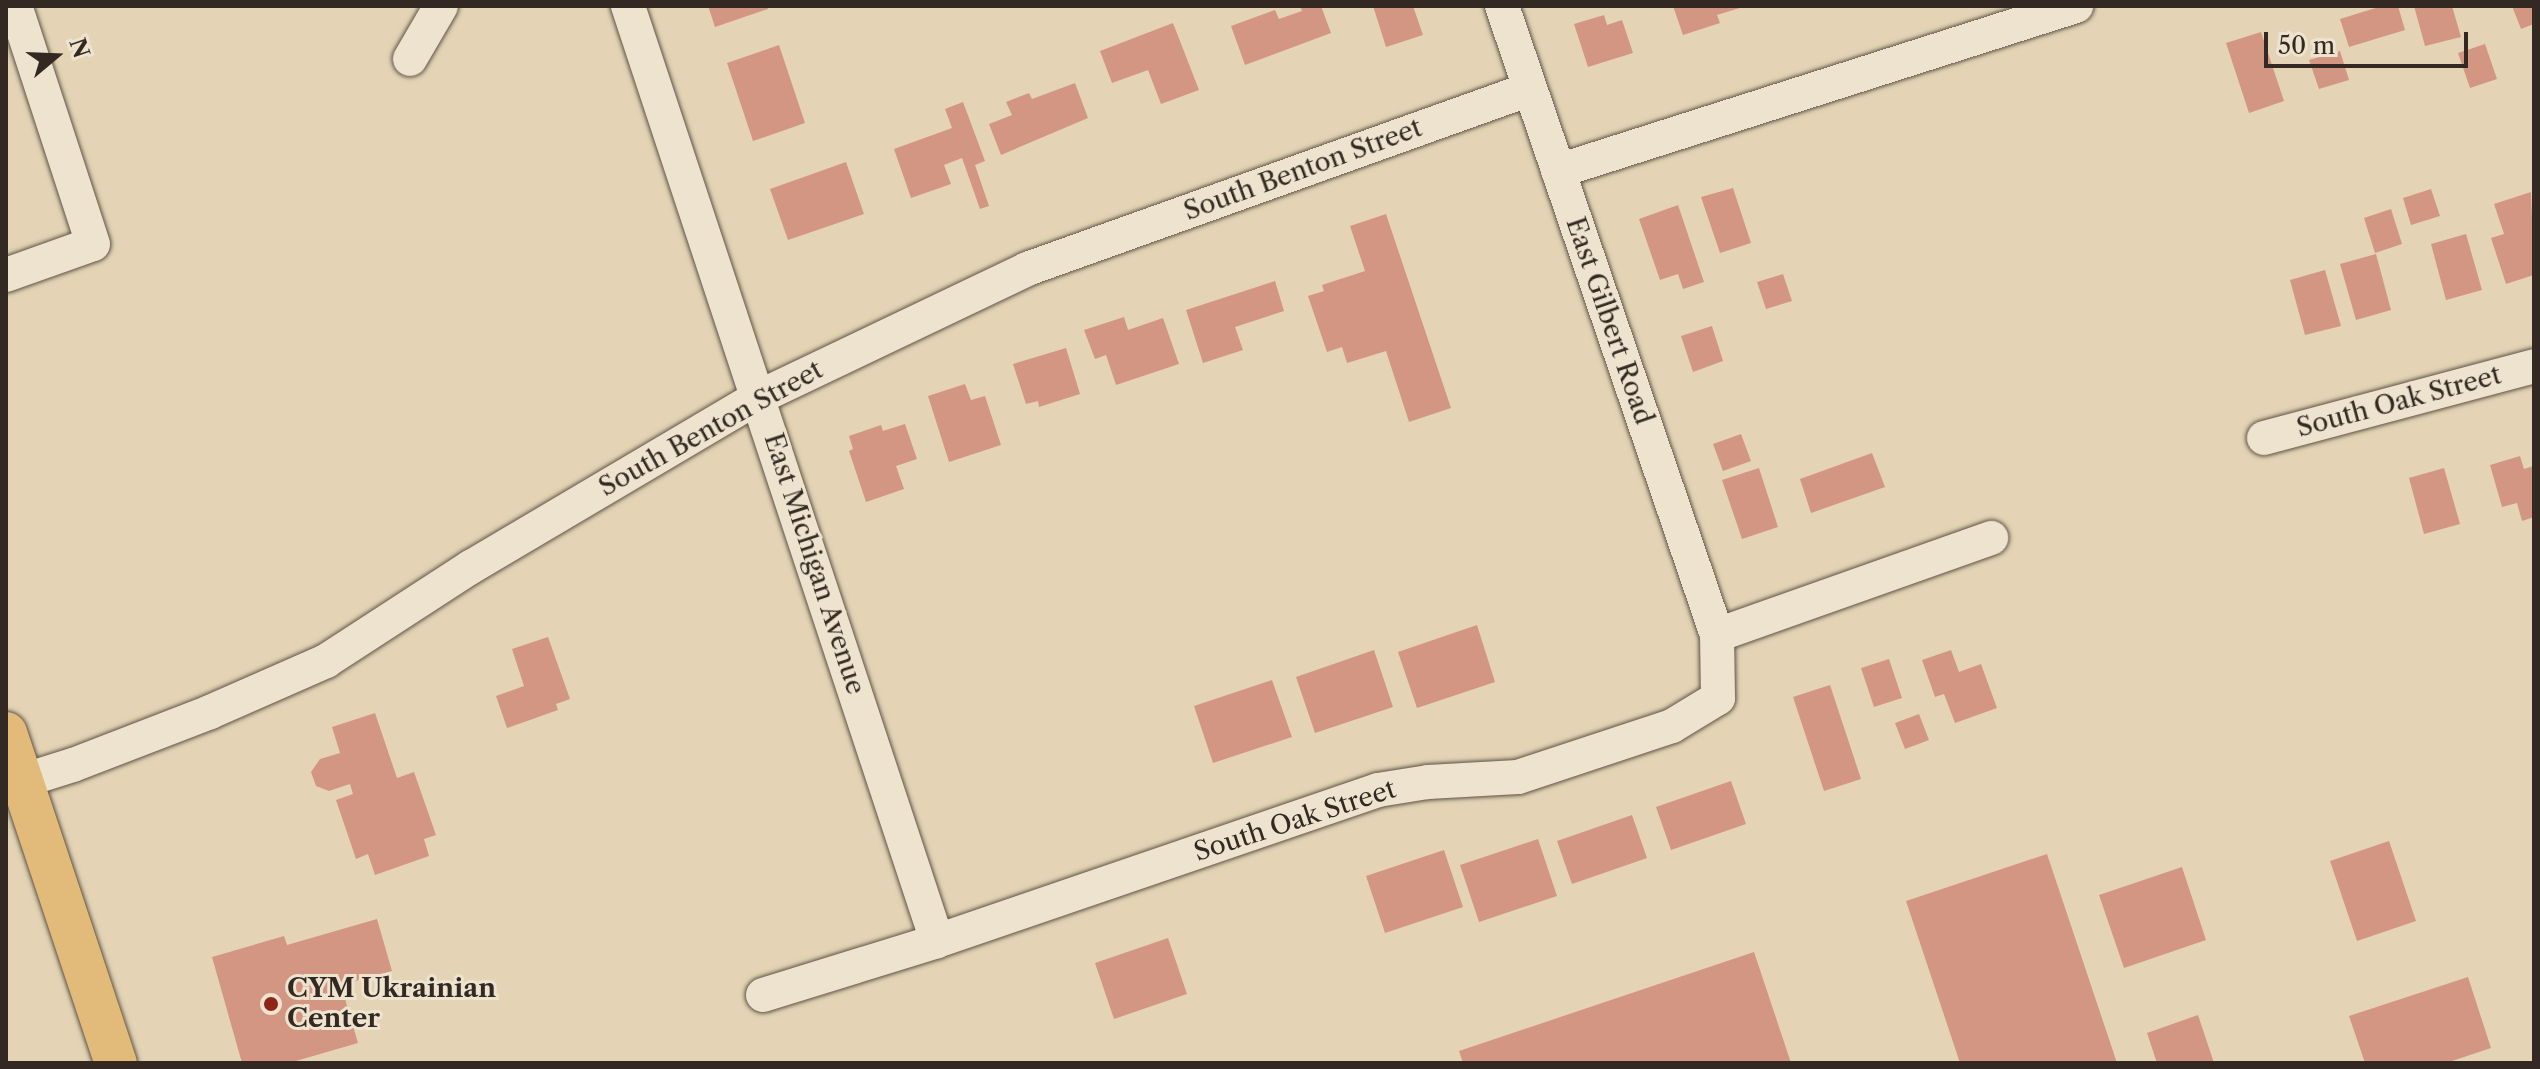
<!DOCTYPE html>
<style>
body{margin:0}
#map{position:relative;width:2540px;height:1069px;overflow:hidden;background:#e4d4b5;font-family:"Libre Caslon Text",serif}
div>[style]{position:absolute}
.building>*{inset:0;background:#d39683}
.roads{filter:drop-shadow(0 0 2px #5f5447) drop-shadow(0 0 2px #5f5447)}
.minor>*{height:34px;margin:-17px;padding:0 17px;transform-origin:17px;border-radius:17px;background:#ede3cf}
.major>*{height:42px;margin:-21px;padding:0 21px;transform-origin:21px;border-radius:21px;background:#e2ba7a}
.dots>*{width:22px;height:22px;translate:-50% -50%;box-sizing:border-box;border:4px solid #ede3cf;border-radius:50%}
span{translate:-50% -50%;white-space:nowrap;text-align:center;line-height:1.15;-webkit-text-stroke:6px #ede3cf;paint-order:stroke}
.street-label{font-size:26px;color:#332922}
.poi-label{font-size:26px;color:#332922;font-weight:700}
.left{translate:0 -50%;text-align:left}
.frame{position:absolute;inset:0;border:8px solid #332922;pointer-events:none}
.north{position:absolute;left:16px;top:16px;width:80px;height:80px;-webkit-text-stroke:6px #ede3cf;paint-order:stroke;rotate:71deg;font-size:22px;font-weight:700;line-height:32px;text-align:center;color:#332922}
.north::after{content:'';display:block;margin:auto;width:28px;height:36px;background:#332922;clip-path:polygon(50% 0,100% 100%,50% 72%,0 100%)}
.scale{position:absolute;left:2264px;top:32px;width:204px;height:36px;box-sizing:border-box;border:4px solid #332922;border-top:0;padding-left:10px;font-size:24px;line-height:28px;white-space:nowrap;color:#332922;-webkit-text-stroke:6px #ede3cf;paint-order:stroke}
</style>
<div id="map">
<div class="building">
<div style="clip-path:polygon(708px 6px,767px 6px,768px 9px,715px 27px)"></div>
<div style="clip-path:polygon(1300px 6px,1321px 6px,1331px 33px,1245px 65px,1231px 26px,1275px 10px,1279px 19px,1302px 11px)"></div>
<div style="clip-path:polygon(1373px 6px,1413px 6px,1423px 35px,1386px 47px)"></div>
<div style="clip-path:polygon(1673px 6px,1743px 6px,1743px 7px,1717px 15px,1720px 23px,1683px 35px)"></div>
<div style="clip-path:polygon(2382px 6px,2398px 6px,2405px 30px,2349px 47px,2340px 19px)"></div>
<div style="clip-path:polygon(2414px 6px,2452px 6px,2461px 37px,2425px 46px)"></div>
<div style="clip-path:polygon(2512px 6px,2534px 6px,2534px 24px,2521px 29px)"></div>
<div style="clip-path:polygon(1604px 15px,1607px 25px,1622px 20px,1633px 53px,1588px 67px,1574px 24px)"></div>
<div style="clip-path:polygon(1173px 23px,1199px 90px,1161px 104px,1148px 70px,1112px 83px,1100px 51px)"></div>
<div style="clip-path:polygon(2261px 32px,2284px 101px,2249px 113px,2226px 43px)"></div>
<div style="clip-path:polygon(2485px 44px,2497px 79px,2470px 88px,2458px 53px)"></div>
<div style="clip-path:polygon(779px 45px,805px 123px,753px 141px,727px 63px)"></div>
<div style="clip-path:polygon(2340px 51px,2349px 80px,2319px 89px,2309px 60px)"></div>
<div style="clip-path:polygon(1075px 83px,1088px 118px,1001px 155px,989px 124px,1012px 115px,1006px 102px,1029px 93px,1032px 99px)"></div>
<div style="clip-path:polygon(963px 102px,985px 161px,975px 165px,989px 206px,980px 209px,962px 158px,944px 165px,951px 184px,911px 198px,894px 149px,952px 128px,945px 109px)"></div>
<div style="clip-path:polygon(846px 162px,864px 214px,788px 240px,770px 189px)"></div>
<div style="clip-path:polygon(1733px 188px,1751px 243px,1720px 253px,1701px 197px)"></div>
<div style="clip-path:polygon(2431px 189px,2440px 216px,2411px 225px,2403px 198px)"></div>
<div style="clip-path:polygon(2531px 192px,2534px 275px,2506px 284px,2491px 238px,2504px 234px,2494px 204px)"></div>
<div style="clip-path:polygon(1678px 205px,1704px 282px,1683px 289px,1678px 274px,1660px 280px,1639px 219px)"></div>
<div style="clip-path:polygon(2391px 209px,2402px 244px,2375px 253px,2364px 218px)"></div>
<div style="clip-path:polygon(1386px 214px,1451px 408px,1409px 422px,1386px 351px,1347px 363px,1342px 347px,1327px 352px,1308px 296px,1324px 291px,1322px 285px,1365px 271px,1350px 226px)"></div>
<div style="clip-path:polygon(2466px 234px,2482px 290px,2446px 300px,2431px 244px)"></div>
<div style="clip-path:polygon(2376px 254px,2391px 310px,2356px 320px,2340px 264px)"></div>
<div style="clip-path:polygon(2325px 270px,2341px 326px,2305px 335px,2290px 280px)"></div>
<div style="clip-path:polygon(1783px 274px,1792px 301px,1766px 309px,1757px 282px)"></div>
<div style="clip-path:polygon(1275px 281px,1284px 311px,1235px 327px,1243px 350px,1203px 363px,1186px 310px)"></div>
<div style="clip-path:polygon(1124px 317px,1128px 330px,1163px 318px,1179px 364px,1116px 385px,1106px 355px,1095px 359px,1084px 330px)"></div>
<div style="clip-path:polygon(1712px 326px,1723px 361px,1693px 372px,1681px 336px)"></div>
<div style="clip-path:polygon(1066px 348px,1080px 394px,1039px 407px,1038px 401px,1026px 404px,1013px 364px)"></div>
<div style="clip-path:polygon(965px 384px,971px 400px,985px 396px,1001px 445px,949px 462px,928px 396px)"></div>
<div style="clip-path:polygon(905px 424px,917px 459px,896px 466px,904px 489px,866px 502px,849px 451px,853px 449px,849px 436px,881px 425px,883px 431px)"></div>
<div style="clip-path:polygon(1741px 434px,1751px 461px,1723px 471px,1713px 444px)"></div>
<div style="clip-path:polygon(1872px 453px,1885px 487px,1811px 513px,1800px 479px)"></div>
<div style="clip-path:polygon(2520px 456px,2524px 469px,2534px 466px,2534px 517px,2522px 521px,2517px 503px,2502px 507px,2490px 465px)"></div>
<div style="clip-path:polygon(1759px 468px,1778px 527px,1742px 539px,1722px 480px)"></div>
<div style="clip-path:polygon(2444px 468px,2460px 524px,2424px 534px,2409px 478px)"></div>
<div style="clip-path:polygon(1477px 625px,1495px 682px,1417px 708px,1398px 652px)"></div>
<div style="clip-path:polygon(548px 637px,570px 699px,556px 704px,558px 710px,507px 728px,496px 696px,524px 686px,512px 649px)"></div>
<div style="clip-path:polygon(1374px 650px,1393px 707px,1315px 733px,1296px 677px)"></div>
<div style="clip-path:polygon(1951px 650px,1959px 672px,1981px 664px,1997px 708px,1955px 723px,1944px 694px,1935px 697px,1922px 660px)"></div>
<div style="clip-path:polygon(1889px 659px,1902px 698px,1874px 707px,1861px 668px)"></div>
<div style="clip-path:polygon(1272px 680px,1292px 737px,1213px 763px,1194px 706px)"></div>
<div style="clip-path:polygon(1830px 685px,1861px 779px,1824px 791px,1793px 697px)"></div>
<div style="clip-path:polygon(375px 713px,397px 778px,414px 772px,436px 835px,424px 839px,429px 856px,375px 875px,368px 854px,356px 859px,336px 800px,353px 794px,350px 784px,329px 791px,316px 786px,311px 772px,320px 759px,340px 753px,332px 727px)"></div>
<div style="clip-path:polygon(1919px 714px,1929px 740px,1905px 749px,1895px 723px)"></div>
<div style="clip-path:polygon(1731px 781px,1746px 824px,1671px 850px,1656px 807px)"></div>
<div style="clip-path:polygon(1632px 815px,1647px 858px,1572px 884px,1557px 841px)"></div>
<div style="clip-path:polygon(1538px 839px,1557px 896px,1479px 922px,1460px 865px)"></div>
<div style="clip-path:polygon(2389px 841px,2416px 921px,2357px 941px,2330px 861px)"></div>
<div style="clip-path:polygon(1444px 850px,1463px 907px,1385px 933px,1366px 876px)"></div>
<div style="clip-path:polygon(2047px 854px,2117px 1063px,1960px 1063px,1906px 901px)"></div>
<div style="clip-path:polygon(2182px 867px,2206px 940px,2124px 968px,2099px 895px)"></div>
<div style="clip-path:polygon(377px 919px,392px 971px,341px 985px,358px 1043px,289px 1063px,242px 1063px,212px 957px,284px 936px,287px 945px)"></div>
<div style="clip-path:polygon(1168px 938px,1187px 994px,1114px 1019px,1095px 963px)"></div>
<div style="clip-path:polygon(1754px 952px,1791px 1063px,1463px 1063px,1459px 1051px)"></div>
<div style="clip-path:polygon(2468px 977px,2491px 1048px,2446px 1063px,2365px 1063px,2349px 1016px)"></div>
<div style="clip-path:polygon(2198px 1015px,2214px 1063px,2157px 1063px,2147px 1033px)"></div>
</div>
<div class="roads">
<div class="minor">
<div style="left:628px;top:6px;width:985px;rotate:71.71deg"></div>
<div style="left:1502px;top:6px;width:665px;rotate:71.13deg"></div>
<div style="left:410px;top:59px;width:61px;rotate:-59.7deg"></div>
<div style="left:1558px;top:171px;width:544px;rotate:-17.67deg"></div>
<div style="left:6px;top:275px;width:92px;rotate:-19.6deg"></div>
<div style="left:93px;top:244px;width:250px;rotate:-108.1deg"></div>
<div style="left:2264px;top:438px;width:279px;rotate:-14.9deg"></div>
<div style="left:6px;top:786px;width:70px;rotate:-17.4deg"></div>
<div style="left:73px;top:765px;width:147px;rotate:-21.1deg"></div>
<div style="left:210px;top:712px;width:127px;rotate:-23.7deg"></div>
<div style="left:326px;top:661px;width:173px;rotate:-33deg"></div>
<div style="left:471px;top:567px;width:334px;rotate:-30.6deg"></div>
<div style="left:759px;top:397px;width:297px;rotate:-25.5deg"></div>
<div style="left:1027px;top:269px;width:534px;rotate:-19.69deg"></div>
<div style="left:763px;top:995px;width:182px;rotate:-17.2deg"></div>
<div style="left:937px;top:941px;width:466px;rotate:-18.9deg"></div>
<div style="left:1378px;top:790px;width:51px;rotate:-9.1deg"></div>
<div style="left:1428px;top:782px;width:90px;rotate:-3.2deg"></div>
<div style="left:1518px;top:777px;width:162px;rotate:-18.3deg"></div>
<div style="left:1672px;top:726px;width:54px;rotate:-31.3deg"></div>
<div style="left:1718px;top:698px;width:63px;rotate:-90.9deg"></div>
<div style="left:1717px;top:635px;width:291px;rotate:-19.5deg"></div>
</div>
<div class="major">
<div style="left:6px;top:733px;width:348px;rotate:71.6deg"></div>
</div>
</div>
<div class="dots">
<div style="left:271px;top:1004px;background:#8f2418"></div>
</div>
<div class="street-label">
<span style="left:1303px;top:170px;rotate:-20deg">South Benton Street</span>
<span style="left:1609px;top:321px;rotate:71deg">East Gilbert Road</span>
<span style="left:2399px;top:402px;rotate:-15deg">South Oak Street</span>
<span style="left:711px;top:429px;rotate:-29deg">South Benton Street</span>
<span style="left:814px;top:564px;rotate:72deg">East Michigan Avenue</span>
<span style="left:1295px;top:821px;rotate:-18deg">South Oak Street</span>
</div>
<div class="poi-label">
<span class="left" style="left:287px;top:1004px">CYM Ukrainian<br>Center</span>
</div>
<div class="frame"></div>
<div class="north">N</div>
<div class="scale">50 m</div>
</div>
